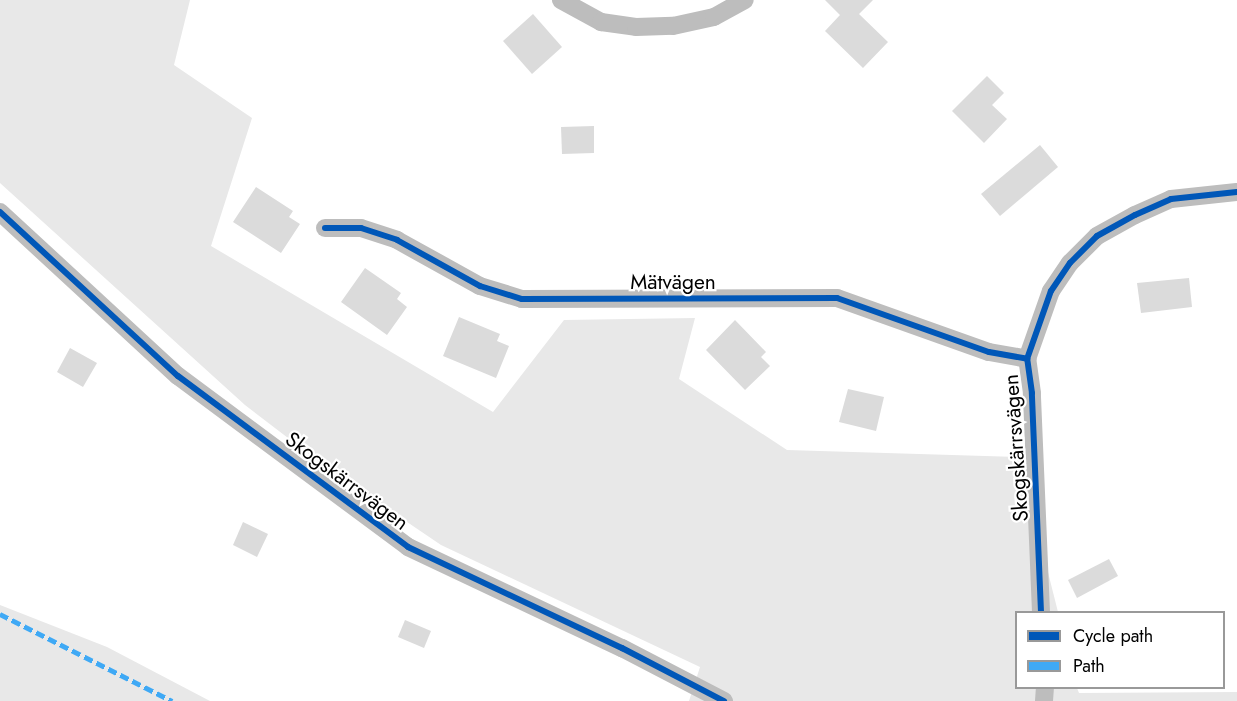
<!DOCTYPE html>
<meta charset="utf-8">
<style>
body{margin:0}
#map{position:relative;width:1237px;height:701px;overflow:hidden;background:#fff;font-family:Jost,sans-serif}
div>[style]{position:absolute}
.green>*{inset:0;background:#e8e8e8}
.building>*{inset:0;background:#dbdbdb}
.street>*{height:18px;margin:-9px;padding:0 9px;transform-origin:9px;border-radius:9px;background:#bdbdbd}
.quiet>*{height:4.5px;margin-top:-2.25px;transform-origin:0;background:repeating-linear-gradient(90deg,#3fa9f5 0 9px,transparent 0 13.5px)}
.cycleway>*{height:6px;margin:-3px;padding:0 3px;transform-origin:3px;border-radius:3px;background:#0057b8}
span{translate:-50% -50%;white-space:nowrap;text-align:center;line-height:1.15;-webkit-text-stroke:4.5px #fff;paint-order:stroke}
.street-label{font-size:21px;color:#000}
.legend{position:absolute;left:1015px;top:611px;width:210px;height:78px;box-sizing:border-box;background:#fff;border:2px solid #999;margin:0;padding:8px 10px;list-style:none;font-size:18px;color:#000}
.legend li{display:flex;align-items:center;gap:12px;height:30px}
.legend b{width:30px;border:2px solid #999}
</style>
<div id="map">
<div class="green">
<div style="clip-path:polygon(0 0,190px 0,174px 65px,252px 118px,211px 246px,493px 412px,564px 320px,695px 318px,679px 379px,787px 450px,1019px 457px,1058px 612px,1016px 612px,1016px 688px,1077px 688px,1079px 693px,1237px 692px,1237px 701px,689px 701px,700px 667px,441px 545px,326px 467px,245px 405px,0 183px)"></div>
<div style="clip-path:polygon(0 605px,107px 647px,210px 701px,0 701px)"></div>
</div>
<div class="building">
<div style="clip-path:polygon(825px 0,873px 0,859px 14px,888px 42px,863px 68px,825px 31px,840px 15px)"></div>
<div style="clip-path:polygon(533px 14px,562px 47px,532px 74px,503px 41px)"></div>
<div style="clip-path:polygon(987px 76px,1004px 93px,992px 105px,1007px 119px,984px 143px,952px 111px)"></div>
<div style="clip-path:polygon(594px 126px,594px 153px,562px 154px,561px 127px)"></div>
<div style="clip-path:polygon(1040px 145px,1058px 167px,1000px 216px,981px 194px)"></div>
<div style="clip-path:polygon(256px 187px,293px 211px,289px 217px,300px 224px,281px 253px,233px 222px)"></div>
<div style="clip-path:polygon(365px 268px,401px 293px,397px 299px,407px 307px,387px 335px,341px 302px)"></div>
<div style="clip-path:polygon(1189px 278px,1192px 307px,1141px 313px,1137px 283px)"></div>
<div style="clip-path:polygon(459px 317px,500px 334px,497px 341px,509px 346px,496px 378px,443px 356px)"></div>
<div style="clip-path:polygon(735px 320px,766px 352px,761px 357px,770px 366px,745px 390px,706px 350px)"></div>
<div style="clip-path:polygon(70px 348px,97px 363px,83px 387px,57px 372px)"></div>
<div style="clip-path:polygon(848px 389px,884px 397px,876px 431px,839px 422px)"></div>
<div style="clip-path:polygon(243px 522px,268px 534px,257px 557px,233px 545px)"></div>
<div style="clip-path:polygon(1109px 559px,1118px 576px,1077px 598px,1068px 580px)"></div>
<div style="clip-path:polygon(405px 620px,431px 631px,424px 648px,398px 637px)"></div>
</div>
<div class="street">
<div style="left:561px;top:0;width:46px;rotate:28.8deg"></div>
<div style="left:601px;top:22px;width:35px;rotate:8deg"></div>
<div style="left:636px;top:27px;width:37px;rotate:-2deg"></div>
<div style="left:673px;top:26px;width:42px;rotate:-12.4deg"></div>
<div style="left:714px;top:17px;width:35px;rotate:-29deg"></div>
<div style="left:0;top:212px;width:242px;rotate:42.7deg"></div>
<div style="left:178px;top:376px;width:287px;rotate:36.6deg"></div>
<div style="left:408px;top:547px;width:237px;rotate:25.3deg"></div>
<div style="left:622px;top:648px;width:115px;rotate:27.5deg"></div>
<div style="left:325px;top:228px;width:36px"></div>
<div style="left:361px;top:228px;width:38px;rotate:18deg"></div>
<div style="left:397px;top:240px;width:95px;rotate:29deg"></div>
<div style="left:480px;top:286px;width:44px;rotate:17.2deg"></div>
<div style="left:522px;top:299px;width:315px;rotate:-0.2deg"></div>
<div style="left:837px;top:298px;width:161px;rotate:19.6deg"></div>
<div style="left:989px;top:352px;width:39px;rotate:10deg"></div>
<div style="left:1041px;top:612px;width:219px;rotate:-92.4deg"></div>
<div style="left:1032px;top:393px;width:34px;rotate:-98deg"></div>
<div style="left:1027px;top:359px;width:72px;rotate:-70.6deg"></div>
<div style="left:1051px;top:291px;width:34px;rotate:-56deg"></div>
<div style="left:1070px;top:263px;width:38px;rotate:-45deg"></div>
<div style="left:1097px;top:236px;width:43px;rotate:-28.9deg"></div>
<div style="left:1135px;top:215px;width:39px;rotate:-24deg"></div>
<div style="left:1171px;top:199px;width:66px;rotate:-6.1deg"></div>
<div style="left:1044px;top:701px;width:13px;rotate:-86deg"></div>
</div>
<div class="quiet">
<div style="left:0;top:614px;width:193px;rotate:26.8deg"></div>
</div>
<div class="cycleway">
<div style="left:0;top:212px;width:242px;rotate:42.7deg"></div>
<div style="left:178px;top:376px;width:287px;rotate:36.6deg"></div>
<div style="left:408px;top:547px;width:237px;rotate:25.3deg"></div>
<div style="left:622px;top:648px;width:115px;rotate:27.5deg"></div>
<div style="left:325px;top:228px;width:36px"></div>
<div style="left:361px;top:228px;width:38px;rotate:18deg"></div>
<div style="left:397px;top:240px;width:95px;rotate:29deg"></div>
<div style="left:480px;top:286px;width:44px;rotate:17.2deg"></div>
<div style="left:522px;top:299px;width:315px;rotate:-0.2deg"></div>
<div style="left:837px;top:298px;width:161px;rotate:19.6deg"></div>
<div style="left:989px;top:352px;width:39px;rotate:10deg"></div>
<div style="left:1041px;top:612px;width:219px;rotate:-92.4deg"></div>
<div style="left:1032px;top:393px;width:34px;rotate:-98deg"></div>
<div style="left:1027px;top:359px;width:72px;rotate:-70.6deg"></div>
<div style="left:1051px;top:291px;width:34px;rotate:-56deg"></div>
<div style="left:1070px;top:263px;width:38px;rotate:-45deg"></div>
<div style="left:1097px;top:236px;width:43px;rotate:-28.9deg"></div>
<div style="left:1135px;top:215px;width:39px;rotate:-24deg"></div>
<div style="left:1171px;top:199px;width:66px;rotate:-6.1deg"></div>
</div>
<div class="street-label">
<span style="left:673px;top:282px">Mätvägen</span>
<span style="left:1016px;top:448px;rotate:-94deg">Skogskärrsvägen</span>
<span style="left:347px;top:481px;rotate:37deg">Skogskärrsvägen</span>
</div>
<ul class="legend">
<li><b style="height:8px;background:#0057b8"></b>Cycle path</li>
<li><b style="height:8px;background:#3fa9f5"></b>Path</li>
</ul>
</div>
